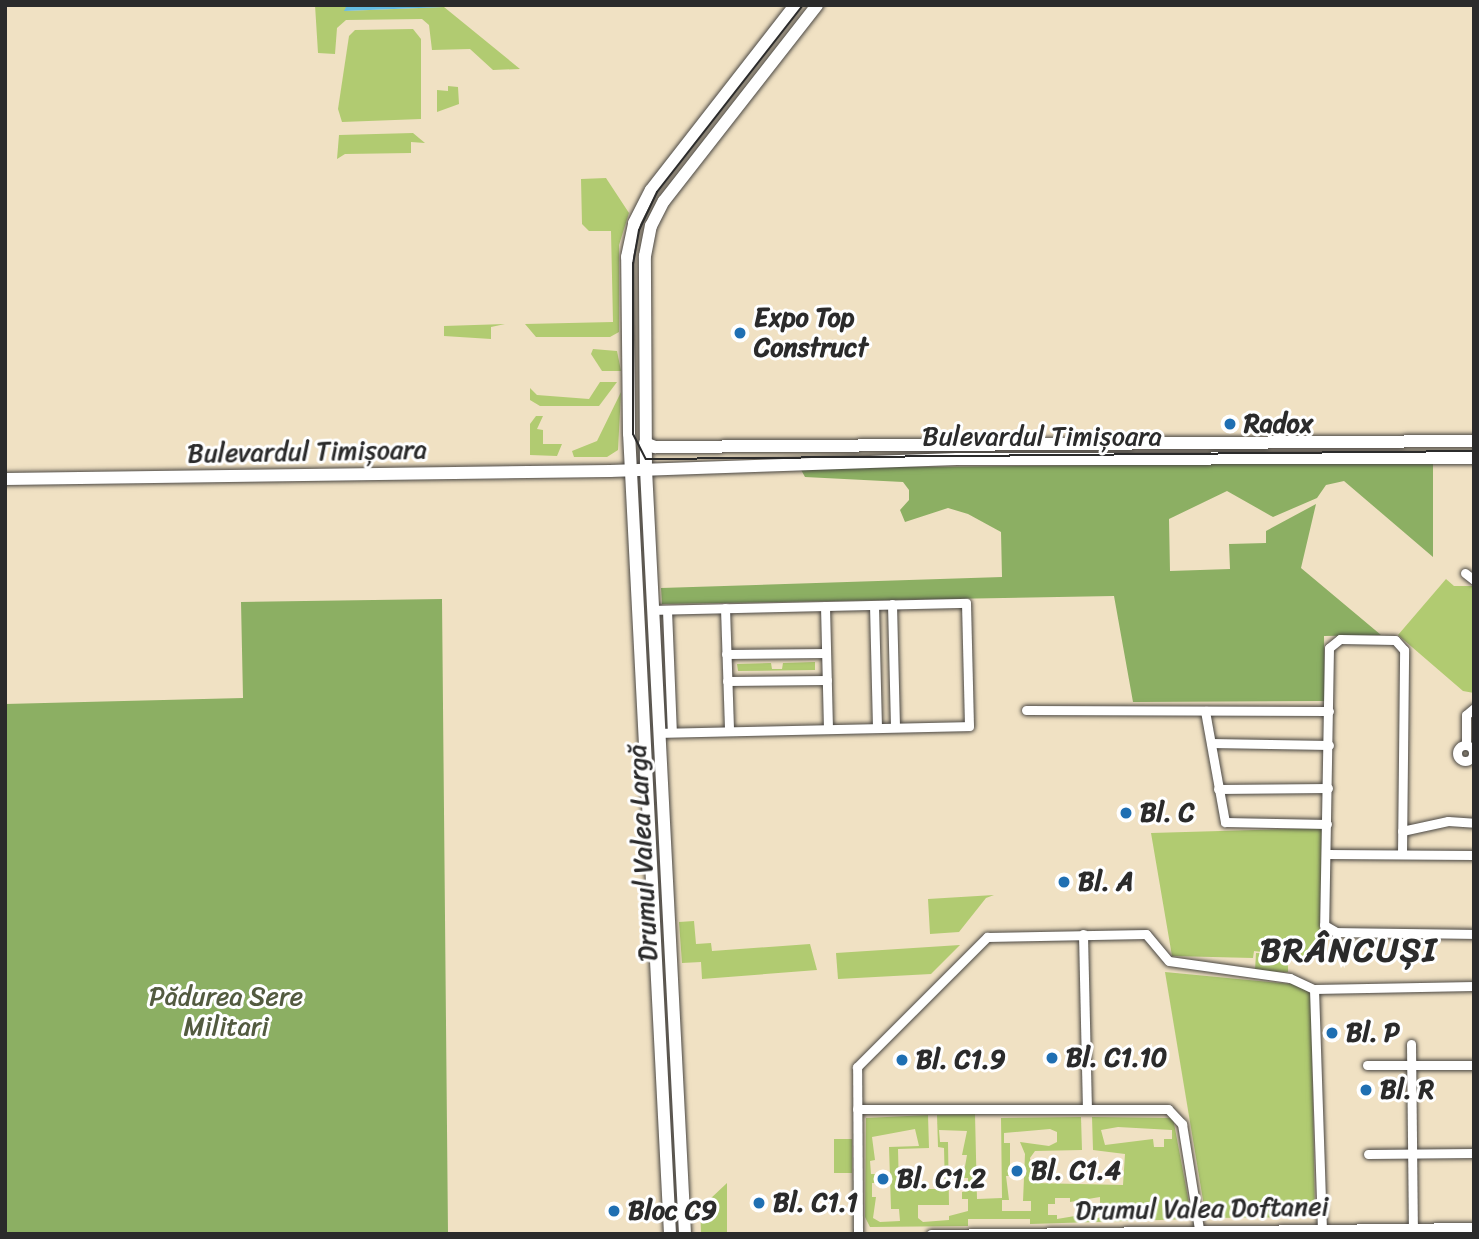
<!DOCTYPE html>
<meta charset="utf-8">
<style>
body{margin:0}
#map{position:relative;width:1479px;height:1239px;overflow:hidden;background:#f0e1c3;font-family:Sriracha,sans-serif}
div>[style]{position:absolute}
.green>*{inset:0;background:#b1cb71}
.forest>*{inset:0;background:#8caf63}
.water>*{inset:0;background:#65bce2}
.roads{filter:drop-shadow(0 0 2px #494642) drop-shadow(0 0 2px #494642)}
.street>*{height:9px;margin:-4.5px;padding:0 4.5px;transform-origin:4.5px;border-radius:4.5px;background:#fff}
.street>.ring{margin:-4.5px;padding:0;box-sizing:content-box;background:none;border:9px solid #fff;border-radius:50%}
.secondary>*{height:12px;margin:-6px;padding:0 6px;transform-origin:6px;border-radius:6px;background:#fff}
.tram>*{height:2px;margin:-1px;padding:0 1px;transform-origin:1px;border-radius:1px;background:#2b2b2b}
.dots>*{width:19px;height:19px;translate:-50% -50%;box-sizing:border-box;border:4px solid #fff;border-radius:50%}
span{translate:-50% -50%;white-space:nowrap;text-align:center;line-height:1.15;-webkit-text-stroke:6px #fff;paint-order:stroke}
.poi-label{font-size:26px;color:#2b2b2b;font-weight:700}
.left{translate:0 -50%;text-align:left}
.street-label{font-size:26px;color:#2b2b2b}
.park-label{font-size:26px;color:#535b40}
.district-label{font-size:33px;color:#2b2b2b;font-weight:700;letter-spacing:2px}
.frame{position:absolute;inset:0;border:7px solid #2b2b2b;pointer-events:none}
</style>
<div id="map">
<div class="green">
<div style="clip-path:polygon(315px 5px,347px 5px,345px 11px,444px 7px,520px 69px,493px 70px,470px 49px,432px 50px,429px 25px,422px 19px,346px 20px,337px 28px,335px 54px,318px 53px)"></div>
<div style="clip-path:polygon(413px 29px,421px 39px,421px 119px,342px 122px,338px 109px,349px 36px,355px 30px)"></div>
<div style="clip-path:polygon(448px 86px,458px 87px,459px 104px,437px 112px,437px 90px,448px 91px)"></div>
<div style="clip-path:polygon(413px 133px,425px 143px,411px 142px,411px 153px,345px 154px,337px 159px,339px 135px)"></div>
<div style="clip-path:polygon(606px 178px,629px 213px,619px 245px,619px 332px,610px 337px,536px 337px,525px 324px,613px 322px,611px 231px,589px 231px,582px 224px,581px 179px)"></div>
<div style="clip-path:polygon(505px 324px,491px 327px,491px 339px,444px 336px,444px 326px)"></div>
<div style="clip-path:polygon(593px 349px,617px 351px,621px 371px,602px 371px,591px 354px)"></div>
<div style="clip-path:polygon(530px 368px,530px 388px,537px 395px,589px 399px,600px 382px,617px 382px,599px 406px,540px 406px,530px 400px)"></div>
<div style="clip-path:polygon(621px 392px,618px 450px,607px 457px,574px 457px,572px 451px,597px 441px)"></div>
<div style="clip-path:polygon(536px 416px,543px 416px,537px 429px,543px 430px,543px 444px,562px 444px,557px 456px,530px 455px,530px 424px)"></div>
<div style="clip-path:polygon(1446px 579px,1454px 586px,1474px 586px,1474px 693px,1463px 691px,1398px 635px)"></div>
<div style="clip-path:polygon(815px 662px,815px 670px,738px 671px,737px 664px,771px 663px,772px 669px,782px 669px,783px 663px)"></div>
<div style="clip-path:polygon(1322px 828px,1319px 959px,1254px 951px,1253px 958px,1172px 956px,1151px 833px)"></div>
<div style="clip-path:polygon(994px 895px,986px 898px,959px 932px,930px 934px,928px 899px)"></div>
<div style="clip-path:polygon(694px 921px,696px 944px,711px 943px,712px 951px,810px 944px,817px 970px,702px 979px,701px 962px,682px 963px,679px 922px)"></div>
<div style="clip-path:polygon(960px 945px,931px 974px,838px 979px,836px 953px)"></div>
<div style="clip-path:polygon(1256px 953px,1288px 954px,1288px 972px,1255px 971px)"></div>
<div style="clip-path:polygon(1165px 972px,1302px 985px,1311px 990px,1315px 1217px,1206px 1218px)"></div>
<div style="clip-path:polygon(evenodd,975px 1114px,977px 1199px,1002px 1198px,1001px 1118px,1081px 1117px,1082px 1150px,1035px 1151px,1030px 1158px,1034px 1183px,1123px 1185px,1125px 1154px,1093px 1150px,1092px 1117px,1173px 1118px,1192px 1219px,1030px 1224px,1030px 1219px,968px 1219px,968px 1226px,870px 1227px,865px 1217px,866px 1118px,928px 1115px,929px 1148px,898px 1149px,899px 1189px,945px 1189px,944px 1148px,938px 1147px,937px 1115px,975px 1114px,1118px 1127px,1172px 1130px,1172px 1139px,1164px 1139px,1164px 1147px,1154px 1147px,1153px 1139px,1105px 1145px,1101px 1130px,1118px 1127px,975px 1114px,915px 1129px,919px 1146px,889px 1147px,891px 1209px,899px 1209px,900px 1221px,880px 1222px,873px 1218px,876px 1197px,872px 1197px,872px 1183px,876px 1183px,876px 1174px,871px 1174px,870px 1161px,875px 1160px,872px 1137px,915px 1129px,975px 1114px,1050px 1129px,1057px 1132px,1057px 1142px,1049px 1146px,1020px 1142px,1025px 1154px,1023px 1201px,1031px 1201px,1031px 1211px,1002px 1211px,1002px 1200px,1009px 1200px,1006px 1176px,1010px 1176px,1010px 1143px,1004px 1143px,1004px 1133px,1050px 1129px,975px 1114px,939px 1130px,967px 1131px,962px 1155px,967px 1155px,963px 1178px,968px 1178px,968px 1191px,962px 1192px,962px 1199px,968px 1199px,968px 1211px,949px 1216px,949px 1220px,923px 1222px,918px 1218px,918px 1205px,949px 1205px,948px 1142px,940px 1142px,939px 1130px,975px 1114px,1100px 1197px,1100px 1203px,1107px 1203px,1107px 1213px,1098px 1218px,1087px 1218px,1087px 1214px,1057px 1219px,1057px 1215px,1048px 1215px,1048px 1204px,1055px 1204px,1055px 1198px,1070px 1198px,1070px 1202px,1100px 1197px)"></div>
<div style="clip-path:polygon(834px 1139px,852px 1139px,852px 1173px,834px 1173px)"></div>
<div style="clip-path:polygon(727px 1183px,727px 1234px,701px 1234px,700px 1201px,709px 1200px)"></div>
</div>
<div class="forest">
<div style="clip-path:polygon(1433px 462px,1433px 557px,1344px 481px,1326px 485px,1317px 498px,1273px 517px,1227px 491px,1169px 519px,1170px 571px,1230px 569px,1229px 544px,1266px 543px,1266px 531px,1316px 504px,1301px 568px,1381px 635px,1324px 636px,1325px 701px,1133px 702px,1114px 596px,662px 604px,661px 588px,1002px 577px,1001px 532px,968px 514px,948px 508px,905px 522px,900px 510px,909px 500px,909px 490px,903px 482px,805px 477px,800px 468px)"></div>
<div style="clip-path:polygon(442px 599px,448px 1234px,5px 1234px,5px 704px,243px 698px,241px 602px)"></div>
</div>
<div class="water">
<div style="clip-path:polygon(347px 5px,442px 5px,444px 7px,344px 11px)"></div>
</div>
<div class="roads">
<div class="street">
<div style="left:1465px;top:573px;width:11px;rotate:38deg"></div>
<div style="left:892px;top:604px;width:123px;rotate:88.6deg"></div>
<div style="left:874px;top:605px;width:123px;rotate:88.6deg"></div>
<div style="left:825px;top:606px;width:123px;rotate:88.6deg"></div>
<div style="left:725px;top:608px;width:123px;rotate:88.1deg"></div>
<div style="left:653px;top:610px;width:313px;rotate:-1.3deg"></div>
<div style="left:966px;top:603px;width:123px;rotate:88.6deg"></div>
<div style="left:969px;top:726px;width:309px;rotate:178.7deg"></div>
<div style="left:667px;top:610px;width:122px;rotate:87.7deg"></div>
<div style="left:726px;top:654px;width:100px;rotate:-0.6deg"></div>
<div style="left:727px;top:681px;width:100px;rotate:-0.6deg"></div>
<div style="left:1026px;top:710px;width:303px;rotate:0.2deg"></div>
<div style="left:1205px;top:711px;width:113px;rotate:79.8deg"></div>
<div style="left:1225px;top:822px;width:102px;rotate:1.1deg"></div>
<div style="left:1211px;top:743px;width:118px;rotate:1deg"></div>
<div class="ring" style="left:1457px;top:745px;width:7px;height:7px"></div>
<div style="left:1466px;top:745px;width:30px;rotate:-90deg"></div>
<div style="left:1466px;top:715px;width:11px;rotate:-41deg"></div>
<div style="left:1218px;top:789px;width:110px;rotate:-0.5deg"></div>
<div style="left:1402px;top:831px;width:47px;rotate:-12.3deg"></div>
<div style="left:1448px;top:821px;width:26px;rotate:4deg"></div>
<div style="left:1327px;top:854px;width:147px;rotate:0.4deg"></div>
<div style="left:1402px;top:854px;width:204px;rotate:-89.4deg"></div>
<div style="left:1404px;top:650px;width:13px;rotate:-132deg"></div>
<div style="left:1395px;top:640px;width:55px;rotate:-179deg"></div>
<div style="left:1340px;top:639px;width:14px;rotate:141deg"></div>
<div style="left:1329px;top:648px;width:277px;rotate:91deg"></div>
<div style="left:1324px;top:925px;width:14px;rotate:30deg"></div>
<div style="left:1336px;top:932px;width:138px;rotate:0.8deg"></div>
<div style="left:1083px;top:934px;width:174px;rotate:88.7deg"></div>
<div style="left:1314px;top:989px;width:239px;rotate:88.1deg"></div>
<div style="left:1411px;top:1044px;width:183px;rotate:89.4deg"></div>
<div style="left:1367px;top:1065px;width:107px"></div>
<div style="left:857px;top:1109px;width:311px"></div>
<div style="left:1168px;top:1109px;width:21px;rotate:47deg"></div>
<div style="left:1182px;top:1124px;width:106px;rotate:80.8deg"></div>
<div style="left:1368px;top:1154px;width:106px;rotate:-0.5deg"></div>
<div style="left:858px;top:1234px;width:167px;rotate:-90.3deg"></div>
<div style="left:857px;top:1067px;width:184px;rotate:-45deg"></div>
<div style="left:987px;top:937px;width:159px;rotate:-1.1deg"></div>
<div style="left:1146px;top:934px;width:35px;rotate:50deg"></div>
<div style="left:1169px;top:961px;width:122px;rotate:8deg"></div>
<div style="left:1290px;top:978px;width:26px;rotate:25deg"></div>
<div style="left:1314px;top:989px;width:160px;rotate:-1.1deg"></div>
<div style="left:931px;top:1234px;width:543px;rotate:-0.74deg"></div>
</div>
<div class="secondary">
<div style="left:645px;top:443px;width:11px;rotate:22deg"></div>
<div style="left:655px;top:447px;width:819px;rotate:-0.42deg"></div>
<div style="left:5px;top:479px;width:605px;rotate:-0.76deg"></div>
<div style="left:610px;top:471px;width:347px;rotate:-2deg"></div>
<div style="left:957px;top:459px;width:517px;rotate:-0.11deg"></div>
<div style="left:670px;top:1234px;width:801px;rotate:-92.93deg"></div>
<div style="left:629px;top:434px;width:177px;rotate:-90.6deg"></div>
<div style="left:627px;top:257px;width:35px;rotate:-78deg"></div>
<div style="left:634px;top:223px;width:37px;rotate:-63deg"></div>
<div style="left:651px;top:190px;width:234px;rotate:-52.1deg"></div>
<div style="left:685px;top:1234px;width:765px;rotate:-92.92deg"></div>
<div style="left:646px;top:470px;width:214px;rotate:-90.3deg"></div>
<div style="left:645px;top:256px;width:31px;rotate:-79deg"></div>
<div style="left:651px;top:226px;width:28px;rotate:-63deg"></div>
<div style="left:664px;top:201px;width:249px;rotate:-52deg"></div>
</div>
</div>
<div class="tram">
<div style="left:803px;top:5px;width:237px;rotate:128deg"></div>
<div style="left:657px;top:192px;width:42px;rotate:115.3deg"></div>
<div style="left:639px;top:230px;width:34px;rotate:100deg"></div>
<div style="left:633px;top:263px;width:171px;rotate:90deg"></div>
<div style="left:633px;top:434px;width:28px;rotate:63deg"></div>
<div style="left:646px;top:459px;width:828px;rotate:-0.55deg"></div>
</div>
<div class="dots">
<div style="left:740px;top:333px;background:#1f6fb2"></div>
<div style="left:1230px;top:424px;background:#1f6fb2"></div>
<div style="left:1126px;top:813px;background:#1f6fb2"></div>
<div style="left:1064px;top:882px;background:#1f6fb2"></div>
<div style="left:1332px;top:1033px;background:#1f6fb2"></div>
<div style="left:1052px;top:1058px;background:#1f6fb2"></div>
<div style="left:902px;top:1060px;background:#1f6fb2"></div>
<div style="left:1366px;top:1090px;background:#1f6fb2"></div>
<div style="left:1017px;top:1171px;background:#1f6fb2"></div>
<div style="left:883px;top:1179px;background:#1f6fb2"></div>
<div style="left:759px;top:1203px;background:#1f6fb2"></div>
<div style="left:614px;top:1211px;background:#1f6fb2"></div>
</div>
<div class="poi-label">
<span class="left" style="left:754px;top:333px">Expo Top<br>Construct</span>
<span class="left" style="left:1244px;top:424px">Radox</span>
<span class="left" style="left:1140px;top:813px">Bl. C</span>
<span class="left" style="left:1078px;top:882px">Bl. A</span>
<span class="left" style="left:1346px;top:1033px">Bl. P</span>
<span class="left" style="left:1066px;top:1058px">Bl. C1.10</span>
<span class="left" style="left:916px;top:1060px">Bl. C1.9</span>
<span class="left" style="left:1380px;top:1090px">Bl. R</span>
<span class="left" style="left:1031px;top:1171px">Bl. C1.4</span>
<span class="left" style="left:897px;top:1179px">Bl. C1.2</span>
<span class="left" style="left:773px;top:1203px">Bl. C1.1</span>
<span class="left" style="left:628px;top:1211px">Bloc C9</span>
</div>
<div class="street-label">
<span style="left:1042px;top:437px">Bulevardul Timișoara</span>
<span style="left:307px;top:452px;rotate:-1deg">Bulevardul Timișoara</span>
<span style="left:643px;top:853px;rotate:-93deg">Drumul Valea Largă</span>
<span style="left:1202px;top:1209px;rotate:-1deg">Drumul Valea Doftanei</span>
</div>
<div class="park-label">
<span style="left:226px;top:1012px">Pădurea Sere<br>Militari</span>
</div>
<div class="district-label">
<span style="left:1349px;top:951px">BRÂNCUȘI</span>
</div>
<div class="frame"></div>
</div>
